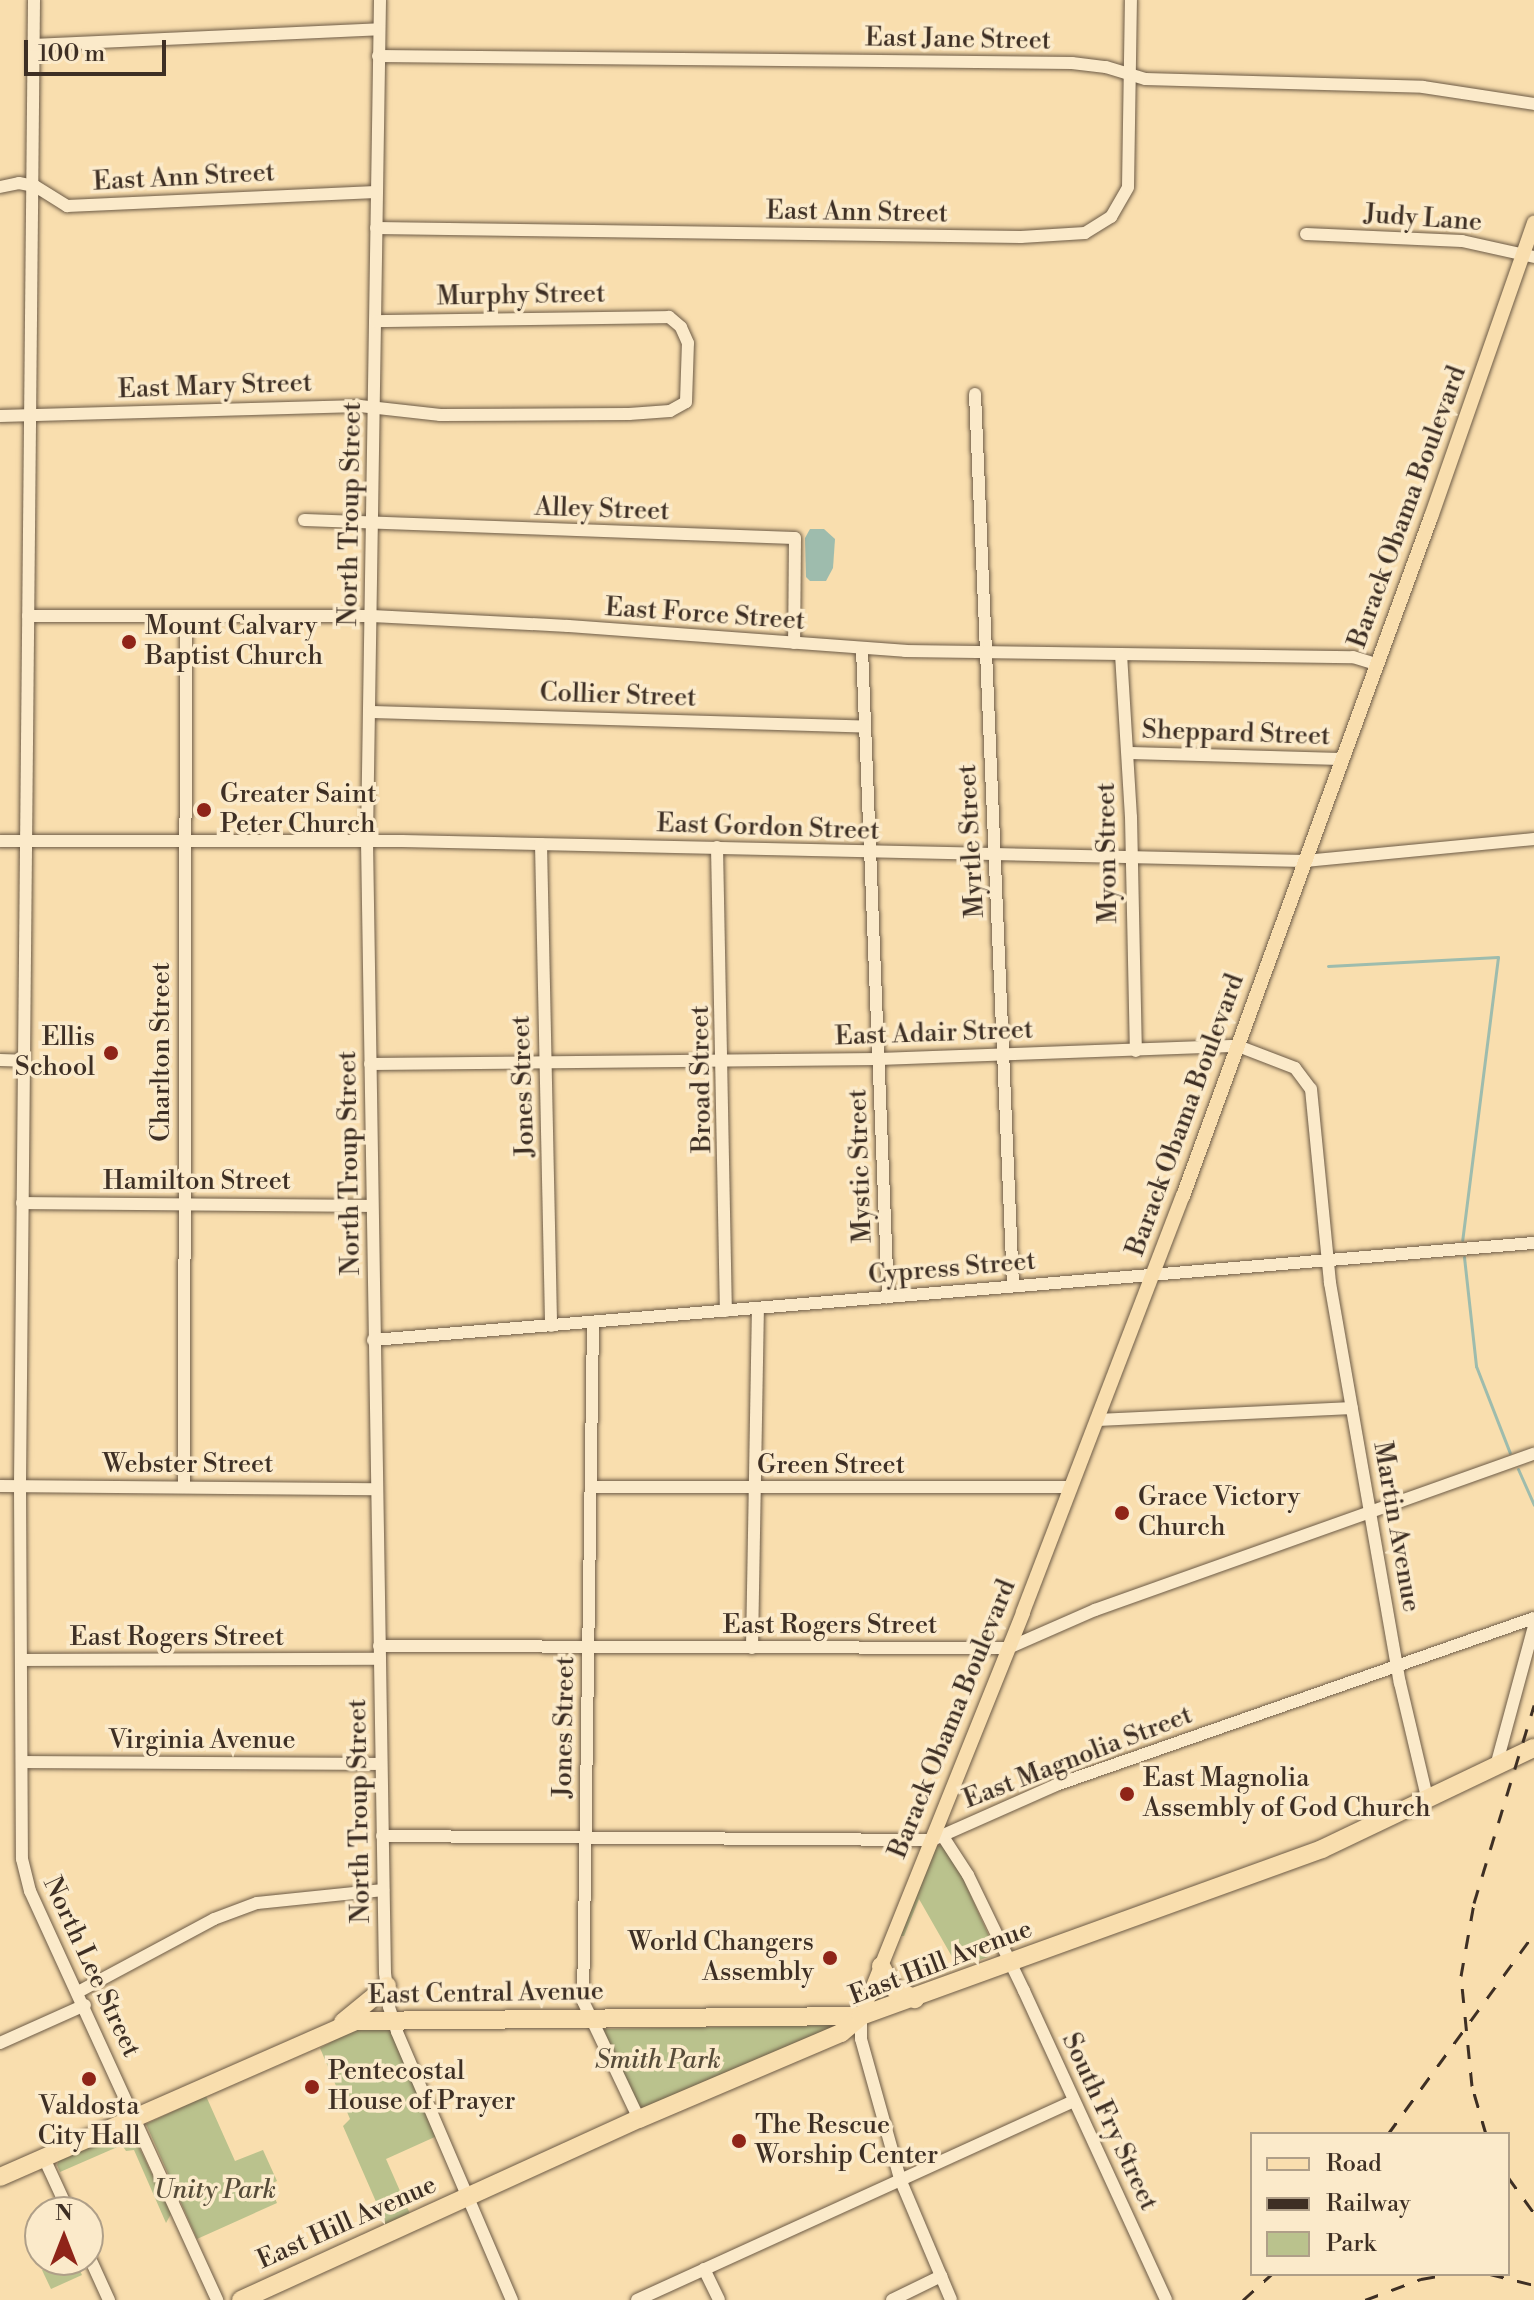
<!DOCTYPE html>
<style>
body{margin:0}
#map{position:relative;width:1534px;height:2300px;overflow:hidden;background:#f9deae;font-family:"Libre Bodoni",serif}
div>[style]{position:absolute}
.green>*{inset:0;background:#bac28d}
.water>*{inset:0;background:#9ebcad}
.stream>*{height:3px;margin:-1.5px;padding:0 1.5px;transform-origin:1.5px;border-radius:1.5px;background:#9ebcad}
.roads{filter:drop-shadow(0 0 2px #6d5b46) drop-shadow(0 0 2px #6d5b46)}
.minor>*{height:12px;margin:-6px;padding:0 6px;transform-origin:6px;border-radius:6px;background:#fbeaca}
.major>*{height:14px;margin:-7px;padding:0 7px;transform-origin:7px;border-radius:7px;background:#f9deae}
.highway>*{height:18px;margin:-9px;padding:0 9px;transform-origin:9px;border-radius:9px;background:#f9deae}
.rail>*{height:3px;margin-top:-1.5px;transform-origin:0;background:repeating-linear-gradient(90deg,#3e2f24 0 14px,transparent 0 28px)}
.dots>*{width:22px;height:22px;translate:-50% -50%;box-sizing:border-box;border:4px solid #fbeaca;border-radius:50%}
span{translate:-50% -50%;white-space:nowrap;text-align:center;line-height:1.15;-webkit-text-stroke:7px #fbeaca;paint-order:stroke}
.street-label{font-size:26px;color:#3e2f24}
.poi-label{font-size:26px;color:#3e2f24}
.left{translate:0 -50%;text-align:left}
.right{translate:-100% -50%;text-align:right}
.park-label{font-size:26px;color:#574c39;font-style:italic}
.legend{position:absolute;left:1250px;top:2132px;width:260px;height:144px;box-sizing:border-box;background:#fbeaca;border:2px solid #af9f88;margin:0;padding:10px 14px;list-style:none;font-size:24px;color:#3e2f24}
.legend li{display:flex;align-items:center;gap:16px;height:40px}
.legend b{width:40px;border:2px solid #af9f88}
.north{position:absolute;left:24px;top:2196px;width:80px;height:80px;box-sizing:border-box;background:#fbeaca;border:2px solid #af9f88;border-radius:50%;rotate:0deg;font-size:22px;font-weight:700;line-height:32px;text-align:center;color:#3e2f24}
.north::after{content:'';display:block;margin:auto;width:28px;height:36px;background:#8f2418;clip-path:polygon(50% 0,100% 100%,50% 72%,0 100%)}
.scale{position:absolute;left:24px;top:40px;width:142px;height:36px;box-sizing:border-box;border:4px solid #3e2f24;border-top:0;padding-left:10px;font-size:24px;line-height:28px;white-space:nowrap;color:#3e2f24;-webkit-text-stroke:6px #fbeaca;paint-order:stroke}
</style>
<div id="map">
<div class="green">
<div style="clip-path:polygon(944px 1845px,951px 1852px,994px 1947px,988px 1957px,933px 1977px,927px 1973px,955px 1962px,919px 1899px,904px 1936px,899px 1936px,936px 1846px)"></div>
<div style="clip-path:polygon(842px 2025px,644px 2109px,640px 2108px,601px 2029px)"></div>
<div style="clip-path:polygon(361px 2026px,389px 2028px,392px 2032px,437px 2136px,386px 2159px,411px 2216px,387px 2227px,343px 2126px,350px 2119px,320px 2048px)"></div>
<div style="clip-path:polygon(206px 2096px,235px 2161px,263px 2150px,277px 2181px,269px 2185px,277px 2203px,197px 2239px,146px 2124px)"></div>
<div style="clip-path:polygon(130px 2128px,171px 2214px,166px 2223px,134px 2150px,126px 2151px,122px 2145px,60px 2172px,57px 2165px,59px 2160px)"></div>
<div style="clip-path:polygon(66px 2260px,75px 2260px,82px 2275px,51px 2289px,42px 2270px)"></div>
</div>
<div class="water">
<div style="clip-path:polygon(810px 529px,824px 529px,835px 539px,833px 568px,826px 581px,810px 581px,806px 577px,805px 538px)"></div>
</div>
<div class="stream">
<div style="left:1328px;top:966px;width:170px;rotate:-3deg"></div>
<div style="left:1498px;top:957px;width:285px;rotate:97.2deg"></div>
<div style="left:1464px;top:1257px;width:110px;rotate:83.7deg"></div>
<div style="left:1476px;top:1366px;width:93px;rotate:68.7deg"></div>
<div style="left:1518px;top:1469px;width:39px;rotate:66deg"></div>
</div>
<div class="roads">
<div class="minor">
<div style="left:34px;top:0;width:1486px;rotate:90.54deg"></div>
<div style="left:20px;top:1486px;width:373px;rotate:89.7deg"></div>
<div style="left:22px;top:1859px;width:33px;rotate:76deg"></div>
<div style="left:30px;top:1891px;width:450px;rotate:65.4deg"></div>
<div style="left:380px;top:0;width:841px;rotate:90.89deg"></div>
<div style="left:367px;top:841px;width:1132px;rotate:89.09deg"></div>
<div style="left:385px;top:1973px;width:34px;rotate:83deg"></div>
<div style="left:389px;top:2007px;width:26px;rotate:72deg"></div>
<div style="left:397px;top:2032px;width:292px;rotate:66.8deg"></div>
<div style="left:33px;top:45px;width:346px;rotate:-2.6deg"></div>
<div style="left:378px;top:56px;width:694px;rotate:0.58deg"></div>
<div style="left:1072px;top:63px;width:34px;rotate:7deg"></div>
<div style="left:1106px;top:67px;width:41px;rotate:17.1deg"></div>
<div style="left:1145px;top:79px;width:278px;rotate:1.6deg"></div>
<div style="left:1423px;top:87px;width:112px;rotate:8.7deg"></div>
<div style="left:0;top:187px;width:19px;rotate:-12deg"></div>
<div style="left:19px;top:183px;width:16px;rotate:11deg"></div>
<div style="left:35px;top:186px;width:38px;rotate:32deg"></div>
<div style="left:67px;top:206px;width:309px;rotate:-2.6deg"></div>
<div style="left:376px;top:228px;width:645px;rotate:0.8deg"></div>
<div style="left:1021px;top:237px;width:64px;rotate:-3.6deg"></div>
<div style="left:1085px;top:233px;width:31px;rotate:-32deg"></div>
<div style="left:1111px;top:217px;width:34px;rotate:-60deg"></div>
<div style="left:1128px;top:187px;width:187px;rotate:-89.1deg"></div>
<div style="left:1306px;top:234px;width:156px;rotate:2.6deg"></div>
<div style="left:1462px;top:241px;width:74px;rotate:12.5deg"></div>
<div style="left:975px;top:394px;width:893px;rotate:87.56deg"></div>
<div style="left:0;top:416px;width:360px;rotate:-1.6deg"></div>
<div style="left:360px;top:406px;width:81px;rotate:6.4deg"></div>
<div style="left:440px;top:415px;width:189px;rotate:-0.3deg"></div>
<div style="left:629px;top:414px;width:41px;rotate:-4.2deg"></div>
<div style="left:670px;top:411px;width:18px;rotate:-29deg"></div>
<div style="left:686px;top:402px;width:59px;rotate:-88.1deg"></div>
<div style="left:688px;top:343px;width:17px;rotate:-114deg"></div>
<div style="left:681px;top:327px;width:16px;rotate:-140deg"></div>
<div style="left:669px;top:317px;width:294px;rotate:179.2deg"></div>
<div style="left:304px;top:520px;width:491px;rotate:2.1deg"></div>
<div style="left:795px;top:538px;width:105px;rotate:90.5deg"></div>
<div style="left:28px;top:616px;width:344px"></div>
<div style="left:372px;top:616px;width:196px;rotate:2.9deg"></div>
<div style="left:568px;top:626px;width:338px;rotate:4.2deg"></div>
<div style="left:905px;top:651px;width:448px;rotate:0.8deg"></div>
<div style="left:1353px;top:657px;width:24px;rotate:17deg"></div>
<div style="left:862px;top:649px;width:649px;rotate:87.7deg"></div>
<div style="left:1121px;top:654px;width:163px;rotate:86.5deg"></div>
<div style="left:1131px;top:817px;width:234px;rotate:88.8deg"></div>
<div style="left:370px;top:712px;width:495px;rotate:1.7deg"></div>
<div style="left:1128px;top:753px;width:215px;rotate:1.6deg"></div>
<div style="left:0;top:841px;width:402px"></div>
<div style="left:402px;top:841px;width:903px;rotate:1.27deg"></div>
<div style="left:1305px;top:861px;width:230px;rotate:-5.5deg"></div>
<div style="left:541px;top:844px;width:482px;rotate:88.8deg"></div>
<div style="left:717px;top:847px;width:464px;rotate:88.9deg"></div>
<div style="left:0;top:1060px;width:23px;rotate:2deg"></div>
<div style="left:370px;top:1064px;width:509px;rotate:-0.56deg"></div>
<div style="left:879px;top:1059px;width:359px;rotate:-2.1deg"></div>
<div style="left:1238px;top:1046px;width:61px;rotate:21.1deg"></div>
<div style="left:1295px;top:1068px;width:26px;rotate:53deg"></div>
<div style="left:1311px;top:1089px;width:195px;rotate:84.4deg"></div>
<div style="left:1330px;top:1283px;width:406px;rotate:80.1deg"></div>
<div style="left:1400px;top:1683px;width:121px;rotate:76.7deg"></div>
<div style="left:22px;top:1203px;width:350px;rotate:0.5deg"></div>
<div style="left:593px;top:1322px;width:679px;rotate:90.84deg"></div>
<div style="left:583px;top:2001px;width:131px;rotate:64.6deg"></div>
<div style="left:373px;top:1340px;width:1165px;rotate:-4.78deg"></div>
<div style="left:1098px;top:1420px;width:254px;rotate:-2.7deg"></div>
<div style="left:0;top:1486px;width:376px;rotate:0.5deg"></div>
<div style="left:184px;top:1487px;width:871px;rotate:-89.87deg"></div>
<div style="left:591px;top:1487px;width:479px"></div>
<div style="left:379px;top:1646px;width:629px;rotate:0.18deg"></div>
<div style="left:1008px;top:1648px;width:95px;rotate:-23.6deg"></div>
<div style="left:1095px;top:1610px;width:466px;rotate:-19.6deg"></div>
<div style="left:752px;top:1648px;width:340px;rotate:-89deg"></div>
<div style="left:22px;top:1660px;width:358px;rotate:-0.2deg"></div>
<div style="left:23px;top:1762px;width:358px;rotate:0.3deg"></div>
<div style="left:1496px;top:1766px;width:145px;rotate:-74.8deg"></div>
<div style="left:942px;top:1835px;width:48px;rotate:57deg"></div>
<div style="left:968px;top:1875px;width:129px;rotate:64.2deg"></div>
<div style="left:1024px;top:1991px;width:340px;rotate:65.3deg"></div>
<div style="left:382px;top:1836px;width:550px;rotate:0.42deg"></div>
<div style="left:932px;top:1840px;width:136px;rotate:-23.9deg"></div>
<div style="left:1056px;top:1785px;width:506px;rotate:-19.26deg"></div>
<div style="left:78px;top:1992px;width:154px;rotate:-28.2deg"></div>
<div style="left:214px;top:1919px;width:46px;rotate:-20.4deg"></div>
<div style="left:257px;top:1903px;width:127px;rotate:-5.9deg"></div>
<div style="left:861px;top:2016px;width:23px;rotate:90deg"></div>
<div style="left:861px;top:2039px;width:145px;rotate:74.4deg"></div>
<div style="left:900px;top:2179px;width:131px;rotate:67.1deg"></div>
<div style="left:0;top:2043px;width:93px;rotate:-24.1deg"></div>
<div style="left:44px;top:2158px;width:60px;rotate:65.2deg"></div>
<div style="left:88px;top:2254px;width:51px;rotate:65.5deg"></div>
<div style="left:704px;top:2269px;width:34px;rotate:64deg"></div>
<div style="left:637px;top:2300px;width:480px;rotate:-24.5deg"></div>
<div style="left:892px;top:2300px;width:55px;rotate:-26.1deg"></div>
</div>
<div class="major">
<div style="left:861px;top:2016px;width:435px;rotate:-68.1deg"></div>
<div style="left:1023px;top:1612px;width:446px;rotate:-69deg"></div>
<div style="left:1183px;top:1196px;width:723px;rotate:-69.94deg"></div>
<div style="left:1431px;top:517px;width:312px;rotate:-70.7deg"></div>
</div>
<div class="highway">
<div style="left:881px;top:1966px;width:24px;rotate:62deg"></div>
<div style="left:892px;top:1987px;width:26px;rotate:28deg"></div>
<div style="left:343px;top:2022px;width:57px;rotate:-39.3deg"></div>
<div style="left:0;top:2177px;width:388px;rotate:-23.7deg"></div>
<div style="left:355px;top:2021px;width:506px;rotate:-0.57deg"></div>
<div style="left:241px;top:2300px;width:437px;rotate:-24.5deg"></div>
<div style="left:639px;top:2119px;width:220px;rotate:-23.1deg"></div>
<div style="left:841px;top:2033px;width:26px;rotate:-40deg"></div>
<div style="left:861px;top:2016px;width:490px;rotate:-19.9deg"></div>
<div style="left:1322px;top:1849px;width:235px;rotate:-25.5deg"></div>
</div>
</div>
<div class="rail">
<div style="left:1388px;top:2134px;width:248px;rotate:-53.9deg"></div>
<div style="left:1486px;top:2134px;width:50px;rotate:-106.3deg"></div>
<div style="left:1472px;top:2086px;width:111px;rotate:-95.7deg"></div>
<div style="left:1461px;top:1976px;width:74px;rotate:-79.9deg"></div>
<div style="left:1474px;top:1903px;width:207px;rotate:-73.1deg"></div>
<div style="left:1508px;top:2177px;width:44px;rotate:54.2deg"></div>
<div style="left:1490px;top:2274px;width:45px;rotate:14deg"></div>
<div style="left:1243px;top:2300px;width:39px;rotate:-42deg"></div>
<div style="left:1365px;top:2300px;width:60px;rotate:-20.6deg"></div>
<div style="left:1421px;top:2279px;width:28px;rotate:-10deg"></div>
</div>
<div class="dots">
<div style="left:129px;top:642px;background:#8f2418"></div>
<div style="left:204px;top:810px;background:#8f2418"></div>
<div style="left:111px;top:1053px;background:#8f2418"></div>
<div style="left:1122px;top:1513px;background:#8f2418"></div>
<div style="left:1127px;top:1794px;background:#8f2418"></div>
<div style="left:830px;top:1958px;background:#8f2418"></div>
<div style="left:89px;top:2079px;background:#8f2418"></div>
<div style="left:312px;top:2087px;background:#8f2418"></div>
<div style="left:739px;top:2141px;background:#8f2418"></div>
</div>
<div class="street-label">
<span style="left:958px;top:40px;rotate:1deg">East Jane Street</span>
<span style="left:184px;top:178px;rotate:-3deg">East Ann Street</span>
<span style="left:857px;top:213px;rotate:1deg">East Ann Street</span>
<span style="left:1423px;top:219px;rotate:4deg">Judy Lane</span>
<span style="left:521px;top:296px;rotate:-1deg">Murphy Street</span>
<span style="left:215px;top:387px;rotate:-2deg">East Mary Street</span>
<span style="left:1408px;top:507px;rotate:-70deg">Barack Obama Boulevard</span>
<span style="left:602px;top:510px;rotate:2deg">Alley Street</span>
<span style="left:351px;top:514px;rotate:-89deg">North Troup Street</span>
<span style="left:705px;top:615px;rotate:4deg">East Force Street</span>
<span style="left:618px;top:696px;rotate:2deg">Collier Street</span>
<span style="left:1236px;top:734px;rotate:2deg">Sheppard Street</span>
<span style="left:768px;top:828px;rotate:2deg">East Gordon Street</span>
<span style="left:972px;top:841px;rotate:-93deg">Myrtle Street</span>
<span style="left:1108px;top:853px;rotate:-91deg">Myon Street</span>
<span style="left:934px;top:1034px;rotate:-2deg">East Adair Street</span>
<span style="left:162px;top:1052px;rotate:-90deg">Charlton Street</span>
<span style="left:702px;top:1079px;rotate:-91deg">Broad Street</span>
<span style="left:524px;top:1086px;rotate:-92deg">Jones Street</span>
<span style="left:1186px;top:1115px;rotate:-70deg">Barack Obama Boulevard</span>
<span style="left:350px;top:1163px;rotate:-91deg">North Troup Street</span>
<span style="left:861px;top:1166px;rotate:-92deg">Mystic Street</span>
<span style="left:197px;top:1182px">Hamilton Street</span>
<span style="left:952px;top:1269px;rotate:-5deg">Cypress Street</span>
<span style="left:188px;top:1465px">Webster Street</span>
<span style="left:831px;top:1466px">Green Street</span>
<span style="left:1396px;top:1527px;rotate:80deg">Martin Avenue</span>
<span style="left:830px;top:1626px">East Rogers Street</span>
<span style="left:177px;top:1638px">East Rogers Street</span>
<span style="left:953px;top:1719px;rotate:-68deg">Barack Obama Boulevard</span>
<span style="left:565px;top:1727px;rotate:-89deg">Jones Street</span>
<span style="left:202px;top:1741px">Virginia Avenue</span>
<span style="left:1078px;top:1758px;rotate:-21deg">East Magnolia Street</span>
<span style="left:360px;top:1811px;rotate:-91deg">North Troup Street</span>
<span style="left:941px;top:1963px;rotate:-21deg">East Hill Avenue</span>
<span style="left:91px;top:1967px;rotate:65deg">North Lee Street</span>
<span style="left:486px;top:1994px;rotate:-1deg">East Central Avenue</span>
<span style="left:1109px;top:2122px;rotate:65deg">South Fry Street</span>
<span style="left:347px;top:2223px;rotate:-24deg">East Hill Avenue</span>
</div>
<div class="poi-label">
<span class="left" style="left:145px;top:642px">Mount Calvary<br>Baptist Church</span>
<span class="left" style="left:220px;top:810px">Greater Saint<br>Peter Church</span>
<span class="right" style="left:95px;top:1053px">Ellis<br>School</span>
<span class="left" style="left:1138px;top:1513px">Grace Victory<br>Church</span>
<span class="left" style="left:1143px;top:1794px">East Magnolia<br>Assembly of God Church</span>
<span class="right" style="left:814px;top:1958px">World Changers<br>Assembly</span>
<span class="left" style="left:328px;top:2087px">Pentecostal<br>House of Prayer</span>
<span style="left:89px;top:2122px">Valdosta<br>City Hall</span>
<span class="left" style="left:755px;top:2141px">The Rescue<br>Worship Center</span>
</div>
<div class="park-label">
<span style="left:658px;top:2061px">Smith Park</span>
<span style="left:215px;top:2191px">Unity Park</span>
</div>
<ul class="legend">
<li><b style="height:10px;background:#f9deae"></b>Road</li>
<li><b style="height:10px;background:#3e2f24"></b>Railway</li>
<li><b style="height:22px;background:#bac28d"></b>Park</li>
</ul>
<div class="north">N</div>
<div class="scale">100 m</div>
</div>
